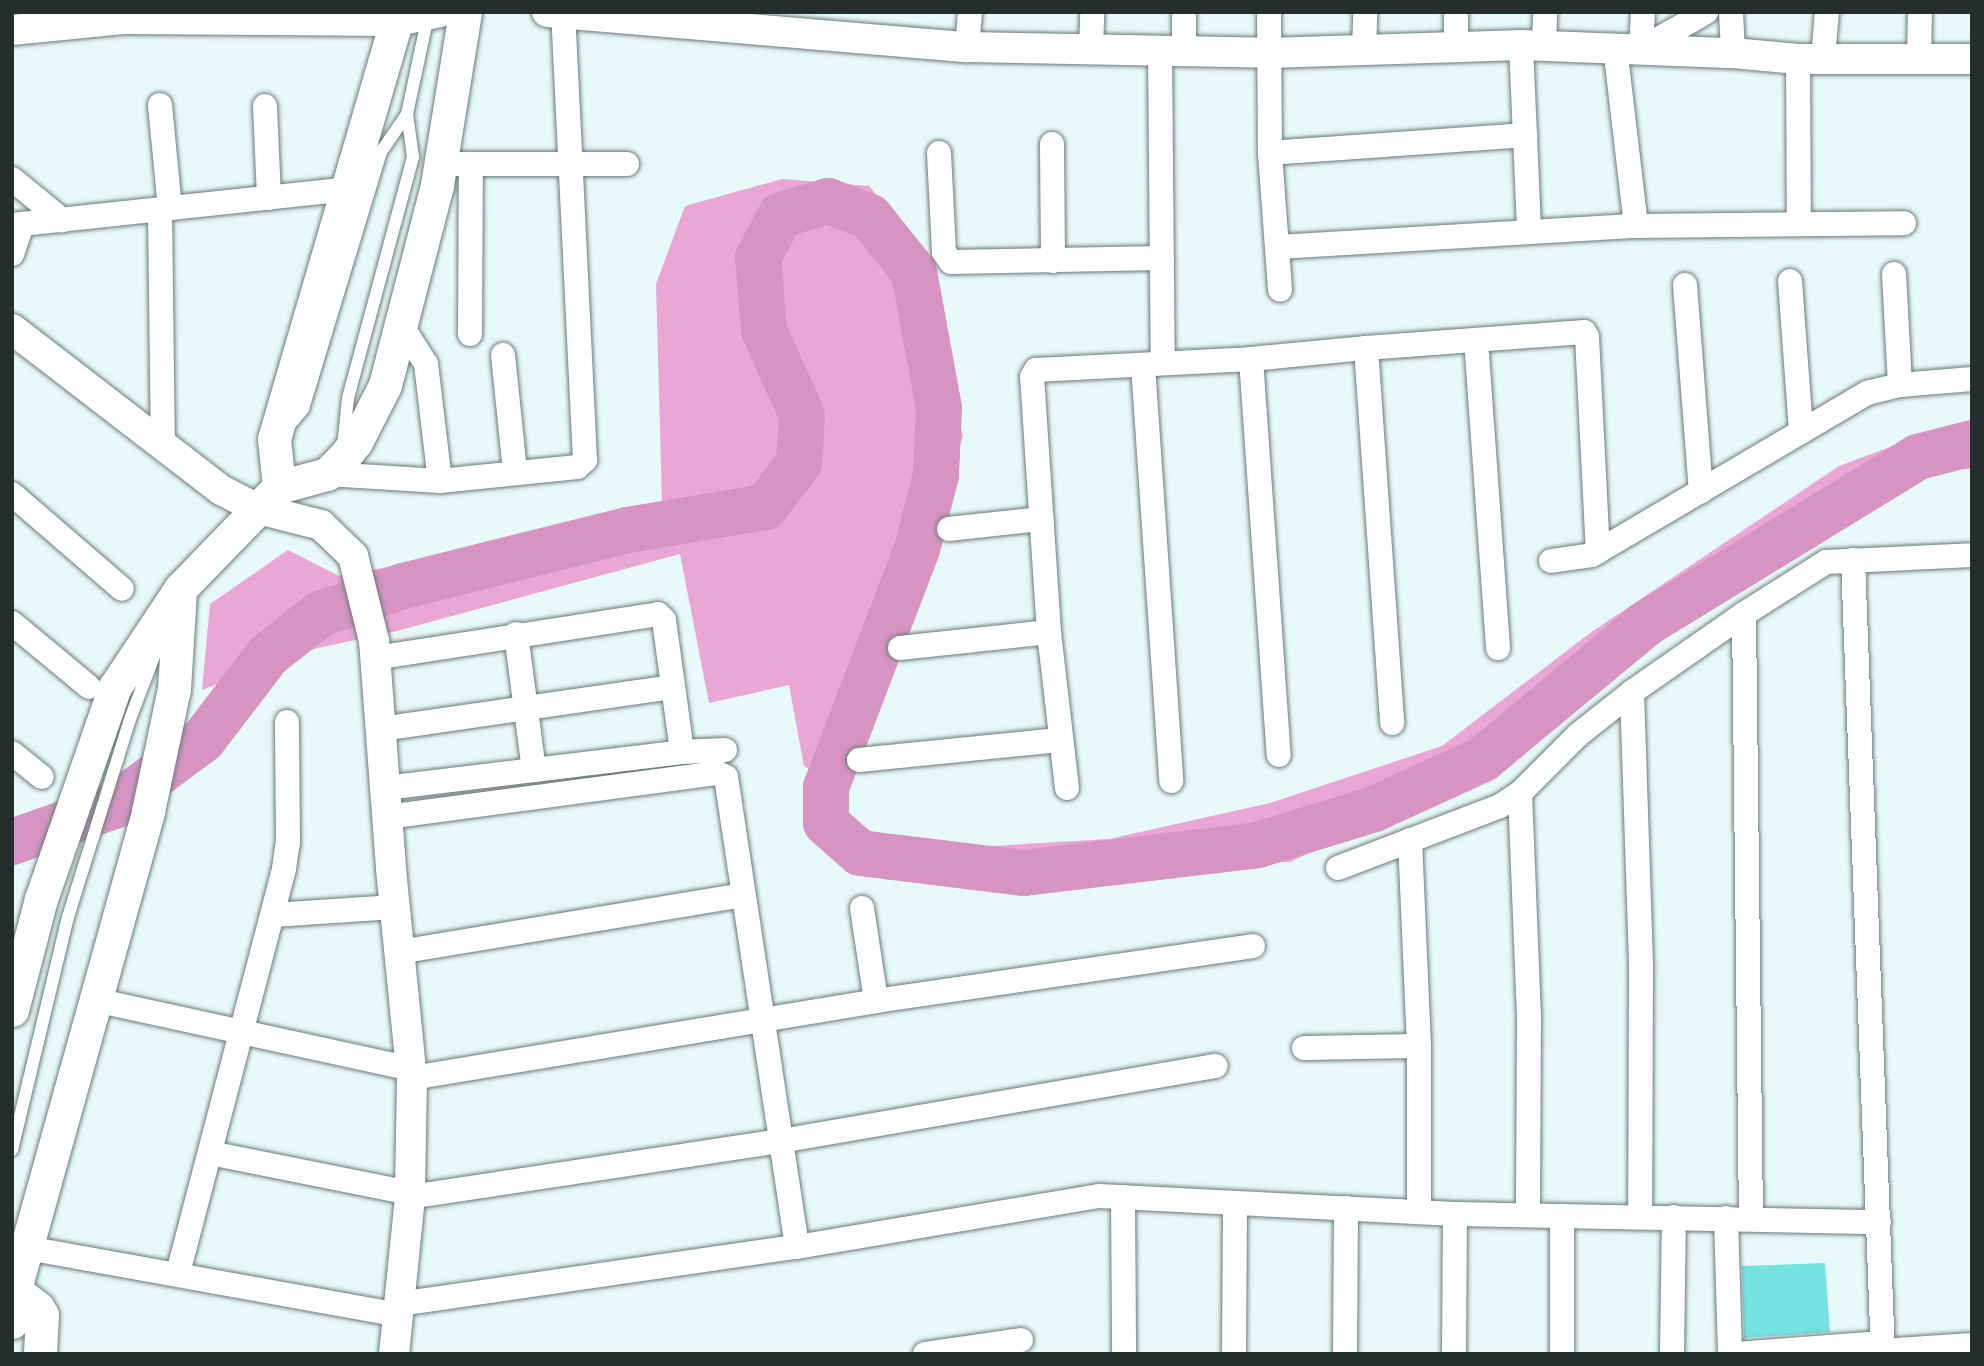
<!DOCTYPE html>
<style>
body{margin:0}
#map{position:relative;width:1984px;height:1366px;overflow:hidden;background:#e7faf9;font-family:Karla,sans-serif}
div>[style]{position:absolute}
.forest>*{inset:0;background:#eaa6d5}
.river>*{height:46px;margin:-23px;padding:0 23px;transform-origin:23px;border-radius:23px;background:#d794c3}
.building>*{inset:0;background:#76e3e3}
.roads{filter:drop-shadow(0 0 2px #6a7b7a) drop-shadow(0 0 2px #6a7b7a)}
.service>*{height:12px;margin:-6px;padding:0 6px;transform-origin:6px;border-radius:6px;background:#fff}
.minor>*{height:24px;margin:-12px;padding:0 12px;transform-origin:12px;border-radius:12px;background:#fff}
.tertiary>*{height:30px;margin:-15px;padding:0 15px;transform-origin:15px;border-radius:15px;background:#fff}
.secondary>*{height:33px;margin:-16.5px;padding:0 16.5px;transform-origin:16.5px;border-radius:16.5px;background:#fff}
span{translate:-50% -50%;white-space:nowrap;text-align:center;line-height:1.15;-webkit-text-stroke:6px #fff;paint-order:stroke}
.frame{position:absolute;inset:0;border:14px solid #262d2d;pointer-events:none}
</style>
<div id="map">
<div class="forest">
<div style="clip-path:polygon(782px 179px,869px 186px,915px 241px,963px 436px,868px 720px,842px 786px,804px 766px,789px 685px,709px 703px,680px 554px,397px 631px,304px 651px,202px 690px,210px 604px,288px 550px,339px 576px,446px 556px,662px 503px,656px 284px,685px 206px)"></div>
<div style="clip-path:polygon(1972px 428px,1972px 469px,1922px 470px,1724px 595px,1468px 779px,1290px 862px,1218px 863px,1000px 880px,886px 880px,926px 850px,1109px 839px,1270px 803px,1442px 746px,1590px 633px,1839px 466px,1938px 429px)"></div>
</div>
<div class="river">
<div style="left:12px;top:842px;width:108px;rotate:-19.4deg"></div>
<div style="left:114px;top:806px;width:111px;rotate:-36.6deg"></div>
<div style="left:203px;top:740px;width:107px;rotate:-52.6deg"></div>
<div style="left:268px;top:655px;width:66px;rotate:-38.3deg"></div>
<div style="left:320px;top:614px;width:88px;rotate:-18.6deg"></div>
<div style="left:403px;top:586px;width:232px;rotate:-14deg"></div>
<div style="left:628px;top:530px;width:139px;rotate:-9.5deg"></div>
<div style="left:765px;top:507px;width:56px;rotate:-52.3deg"></div>
<div style="left:799px;top:463px;width:48px;rotate:-86.4deg"></div>
<div style="left:802px;top:415px;width:92px;rotate:-114.3deg"></div>
<div style="left:764px;top:331px;width:74px;rotate:-94.6deg"></div>
<div style="left:758px;top:257px;width:48px;rotate:-61.3deg"></div>
<div style="left:781px;top:215px;width:49px;rotate:-16.6deg"></div>
<div style="left:828px;top:201px;width:45px;rotate:20.9deg"></div>
<div style="left:870px;top:217px;width:70px;rotate:51.3deg"></div>
<div style="left:914px;top:272px;width:138px;rotate:79.6deg"></div>
<div style="left:939px;top:408px;width:67px;rotate:92.6deg"></div>
<div style="left:936px;top:475px;width:76px;rotate:104.4deg"></div>
<div style="left:917px;top:549px;width:255px;rotate:110.9deg"></div>
<div style="left:826px;top:787px;width:36px;rotate:90deg"></div>
<div style="left:826px;top:823px;width:45px;rotate:41.4deg"></div>
<div style="left:860px;top:853px;width:165px;rotate:7deg"></div>
<div style="left:1024px;top:873px;width:236px;rotate:-6.8deg"></div>
<div style="left:1258px;top:845px;width:121px;rotate:-17.2deg"></div>
<div style="left:1374px;top:809px;width:120px;rotate:-24.6deg"></div>
<div style="left:1483px;top:759px;width:213px;rotate:-39.7deg"></div>
<div style="left:1647px;top:623px;width:318px;rotate:-31.5deg"></div>
<div style="left:1918px;top:457px;width:56px;rotate:-14.5deg"></div>
</div>
<div class="building">
<div style="clip-path:polygon(1825px 1263px,1830px 1332px,1744px 1338px,1742px 1266px)"></div>
</div>
<div class="roads">
<div class="service">
<div style="left:288px;top:427px;width:23px;rotate:-50deg"></div>
<div style="left:303px;top:409px;width:269px;rotate:-73.1deg"></div>
<div style="left:381px;top:152px;width:46px;rotate:-55.6deg"></div>
<div style="left:343px;top:448px;width:50px;rotate:-84.3deg"></div>
<div style="left:348px;top:398px;width:250px;rotate:-74.9deg"></div>
<div style="left:413px;top:157px;width:43px;rotate:-97.9deg"></div>
<div style="left:407px;top:114px;width:100px;rotate:-77.9deg"></div>
<div style="left:12px;top:1150px;width:240px;rotate:-76.5deg"></div>
<div style="left:68px;top:917px;width:207px;rotate:-72.6deg"></div>
<div style="left:130px;top:719px;width:78px;rotate:-69deg"></div>
</div>
<div class="minor">
<div style="left:1269px;top:12px;width:141px;rotate:89.6deg"></div>
<div style="left:1270px;top:153px;width:137px;rotate:85.8deg"></div>
<div style="left:1731px;top:12px;width:41px;rotate:87.2deg"></div>
<div style="left:1521px;top:45px;width:185px;rotate:87.5deg"></div>
<div style="left:1544px;top:46px;width:34px;rotate:-88deg"></div>
<div style="left:967px;top:47px;width:35px;rotate:-85deg"></div>
<div style="left:1456px;top:47px;width:35px;rotate:-90deg"></div>
<div style="left:1615px;top:47px;width:180px;rotate:83.3deg"></div>
<div style="left:1091px;top:49px;width:37px;rotate:-88deg"></div>
<div style="left:1160px;top:49px;width:314px;rotate:89.5deg"></div>
<div style="left:1641px;top:49px;width:75px;rotate:-29.6deg"></div>
<div style="left:1641px;top:49px;width:37px;rotate:-87deg"></div>
<div style="left:1184px;top:50px;width:38px;rotate:-90deg"></div>
<div style="left:1364px;top:50px;width:38px;rotate:-88deg"></div>
<div style="left:1823px;top:57px;width:45px;rotate:-84.9deg"></div>
<div style="left:1919px;top:58px;width:46px;rotate:-88.8deg"></div>
<div style="left:1798px;top:59px;width:165px;rotate:89.7deg"></div>
<div style="left:160px;top:105px;width:104px;rotate:84.5deg"></div>
<div style="left:265px;top:106px;width:92px;rotate:87.5deg"></div>
<div style="left:1052px;top:144px;width:117px;rotate:89.5deg"></div>
<div style="left:939px;top:153px;width:99px;rotate:87.1deg"></div>
<div style="left:944px;top:252px;width:12px;rotate:55deg"></div>
<div style="left:951px;top:262px;width:211px;rotate:-1.1deg"></div>
<div style="left:1270px;top:153px;width:256px;rotate:-4deg"></div>
<div style="left:440px;top:164px;width:187px"></div>
<div style="left:12px;top:179px;width:65px;rotate:39.4deg"></div>
<div style="left:160px;top:210px;width:233px;rotate:89.3deg"></div>
<div style="left:12px;top:225px;width:338px;rotate:-6.1deg"></div>
<div style="left:1278px;top:247px;width:359px;rotate:-3.4deg"></div>
<div style="left:1636px;top:226px;width:268px;rotate:-0.6deg"></div>
<div style="left:12px;top:254px;width:31px;rotate:-71deg"></div>
<div style="left:1894px;top:274px;width:111px;rotate:86.9deg"></div>
<div style="left:1790px;top:281px;width:150px;rotate:85.8deg"></div>
<div style="left:1685px;top:285px;width:207px;rotate:85.6deg"></div>
<div style="left:401px;top:325px;width:46px;rotate:57.3deg"></div>
<div style="left:426px;top:364px;width:118px;rotate:83.2deg"></div>
<div style="left:470px;top:334px;width:170px;rotate:-89.7deg"></div>
<div style="left:1476px;top:340px;width:309px;rotate:85.9deg"></div>
<div style="left:1366px;top:348px;width:376px;rotate:86deg"></div>
<div style="left:503px;top:355px;width:117px;rotate:84.1deg"></div>
<div style="left:1251px;top:359px;width:397px;rotate:86deg"></div>
<div style="left:1143px;top:365px;width:417px;rotate:86.1deg"></div>
<div style="left:327px;top:474px;width:113px;rotate:3.5deg"></div>
<div style="left:440px;top:481px;width:138px;rotate:-5.8deg"></div>
<div style="left:577px;top:467px;width:11px;rotate:-41deg"></div>
<div style="left:585px;top:460px;width:448px;rotate:-92.8deg"></div>
<div style="left:12px;top:494px;width:145px;rotate:40.8deg"></div>
<div style="left:949px;top:529px;width:93px;rotate:-6.2deg"></div>
<div style="left:1853px;top:560px;width:795px;rotate:87.84deg"></div>
<div style="left:1551px;top:561px;width:41px;rotate:-8.3deg"></div>
<div style="left:1592px;top:555px;width:319px;rotate:-30.5deg"></div>
<div style="left:1867px;top:393px;width:34px;rotate:-14deg"></div>
<div style="left:1900px;top:385px;width:72px;rotate:-4.8deg"></div>
<div style="left:1744px;top:614px;width:605px;rotate:89.34deg"></div>
<div style="left:12px;top:623px;width:100px;rotate:39.7deg"></div>
<div style="left:516px;top:634px;width:137px;rotate:82.5deg"></div>
<div style="left:900px;top:648px;width:150px;rotate:-6.1deg"></div>
<div style="left:375px;top:658px;width:286px;rotate:-8.8deg"></div>
<div style="left:658px;top:614px;width:8px;rotate:45deg"></div>
<div style="left:664px;top:620px;width:133px;rotate:82.2deg"></div>
<div style="left:1632px;top:692px;width:278px;rotate:88.1deg"></div>
<div style="left:1641px;top:970px;width:246px;rotate:90.2deg"></div>
<div style="left:381px;top:729px;width:295px;rotate:-8.2deg"></div>
<div style="left:12px;top:753px;width:38px;rotate:39deg"></div>
<div style="left:859px;top:760px;width:201px;rotate:-5.7deg"></div>
<div style="left:385px;top:788px;width:299px;rotate:-6.9deg"></div>
<div style="left:682px;top:752px;width:43px;rotate:-2.7deg"></div>
<div style="left:1067px;top:788px;width:157px;rotate:-96.6deg"></div>
<div style="left:1049px;top:632px;width:256px;rotate:-93.8deg"></div>
<div style="left:1032px;top:377px;width:8px;rotate:-60deg"></div>
<div style="left:1036px;top:370px;width:215px;rotate:-2.9deg"></div>
<div style="left:1251px;top:359px;width:116px;rotate:-5.5deg"></div>
<div style="left:1366px;top:348px;width:219px;rotate:-4.2deg"></div>
<div style="left:1584px;top:332px;width:6px;rotate:59deg"></div>
<div style="left:1587px;top:337px;width:215px;rotate:87.1deg"></div>
<div style="left:1520px;top:793px;width:221px;rotate:87.7deg"></div>
<div style="left:1529px;top:1014px;width:201px;rotate:90.3deg"></div>
<div style="left:387px;top:817px;width:334px;rotate:-7.6deg"></div>
<div style="left:718px;top:773px;width:9px;rotate:27deg"></div>
<div style="left:726px;top:777px;width:475px;rotate:81.4deg"></div>
<div style="left:1410px;top:840px;width:206px;rotate:87.5deg"></div>
<div style="left:1419px;top:1046px;width:166px;rotate:90deg"></div>
<div style="left:1338px;top:868px;width:173px;rotate:-20.9deg"></div>
<div style="left:1500px;top:806px;width:24px;rotate:-33deg"></div>
<div style="left:1520px;top:793px;width:82px;rotate:-45deg"></div>
<div style="left:1578px;top:735px;width:69px;rotate:-38.5deg"></div>
<div style="left:1632px;top:692px;width:136px;rotate:-34.9deg"></div>
<div style="left:1744px;top:614px;width:97px;rotate:-32.4deg"></div>
<div style="left:1826px;top:562px;width:146px;rotate:-2.7deg"></div>
<div style="left:862px;top:908px;width:94px;rotate:81.4deg"></div>
<div style="left:273px;top:915px;width:122px;rotate:-3.8deg"></div>
<div style="left:399px;top:952px;width:348px;rotate:-9.4deg"></div>
<div style="left:95px;top:1000px;width:323px;rotate:12.3deg"></div>
<div style="left:1304px;top:1048px;width:115px;rotate:-1deg"></div>
<div style="left:412px;top:1078px;width:470px;rotate:-9.4deg"></div>
<div style="left:876px;top:1001px;width:381px;rotate:-8.3deg"></div>
<div style="left:210px;top:1153px;width:204px;rotate:11.3deg"></div>
<div style="left:410px;top:1197px;width:375px;rotate:-8.6deg"></div>
<div style="left:781px;top:1141px;width:441px;rotate:-9.8deg"></div>
<div style="left:1123px;top:1197px;width:157px;rotate:89.6deg"></div>
<div style="left:1726px;top:1218px;width:136px;rotate:88.3deg"></div>
<div style="left:27px;top:1248px;width:377px;rotate:10.2deg"></div>
<div style="left:178px;top:1273px;width:418px;rotate:-75.3deg"></div>
<div style="left:284px;top:869px;width:27px;rotate:-82deg"></div>
<div style="left:288px;top:842px;width:120px;rotate:-90.5deg"></div>
<div style="left:399px;top:1304px;width:402px;rotate:-8.2deg"></div>
<div style="left:797px;top:1247px;width:306px;rotate:-9.6deg"></div>
<div style="left:1099px;top:1196px;width:356px;rotate:2.9deg"></div>
<div style="left:1455px;top:1214px;width:424px;rotate:1.1deg"></div>
<div style="left:1882px;top:1351px;width:90px;rotate:-3.8deg"></div>
<div style="left:925px;top:1354px;width:97px;rotate:-8.3deg"></div>
<div style="left:1234px;top:1354px;width:151px;rotate:-89.6deg"></div>
<div style="left:1345px;top:1354px;width:146px;rotate:-89.6deg"></div>
<div style="left:1454px;top:1354px;width:140px;rotate:-89.6deg"></div>
<div style="left:1562px;top:1354px;width:138px;rotate:-90deg"></div>
<div style="left:1672px;top:1354px;width:137px;rotate:-89.2deg"></div>
<div style="left:1736px;top:1354px;width:146px;rotate:-4.3deg"></div>
</div>
<div class="tertiary">
<div style="left:547px;top:12px;width:421px;rotate:4.8deg"></div>
<div style="left:967px;top:47px;width:301px;rotate:1.1deg"></div>
<div style="left:1268px;top:53px;width:253px;rotate:-1.8deg"></div>
<div style="left:1521px;top:45px;width:212px;rotate:2.2deg"></div>
<div style="left:1733px;top:53px;width:65px;rotate:5.3deg"></div>
<div style="left:1798px;top:59px;width:174px"></div>
<div style="left:12px;top:30px;width:114px;rotate:-5.6deg"></div>
<div style="left:125px;top:19px;width:272px;rotate:0.4deg"></div>
<div style="left:397px;top:21px;width:44px;rotate:-11.8deg"></div>
<div style="left:12px;top:329px;width:264px;rotate:37.6deg"></div>
<div style="left:221px;top:490px;width:42px;rotate:27.2deg"></div>
<div style="left:258px;top:509px;width:65px;rotate:14.3deg"></div>
<div style="left:321px;top:525px;width:45px;rotate:44.1deg"></div>
<div style="left:353px;top:556px;width:88px;rotate:76.1deg"></div>
<div style="left:374px;top:641px;width:229px;rotate:85.7deg"></div>
<div style="left:391px;top:869px;width:210px;rotate:84.3deg"></div>
<div style="left:412px;top:1078px;width:119px;rotate:91deg"></div>
<div style="left:410px;top:1197px;width:158px;rotate:95.8deg"></div>
</div>
<div class="secondary">
<div style="left:279px;top:487px;width:48px;rotate:-95.9deg"></div>
<div style="left:274px;top:439px;width:445px;rotate:-73.7deg"></div>
<div style="left:12px;top:1010px;width:115px;rotate:-75.4deg"></div>
<div style="left:41px;top:899px;width:225px;rotate:-70.8deg"></div>
<div style="left:115px;top:687px;width:118px;rotate:-56.4deg"></div>
<div style="left:180px;top:589px;width:142px;rotate:-45.9deg"></div>
<div style="left:279px;top:487px;width:50px;rotate:-15.2deg"></div>
<div style="left:327px;top:474px;width:23px;rotate:-45deg"></div>
<div style="left:343px;top:458px;width:21px;rotate:-51deg"></div>
<div style="left:356px;top:442px;width:64px;rotate:-63deg"></div>
<div style="left:385px;top:385px;width:207px;rotate:-75.4deg"></div>
<div style="left:437px;top:185px;width:175px;rotate:-80.8deg"></div>
<div style="left:17px;top:1292px;width:26px;rotate:37deg"></div>
<div style="left:38px;top:1308px;width:8px;rotate:60deg"></div>
<div style="left:42px;top:1315px;width:39px;rotate:93deg"></div>
<div style="left:12px;top:1322px;width:44px;rotate:-82.2deg"></div>
<div style="left:18px;top:1278px;width:485px;rotate:-74.4deg"></div>
<div style="left:148px;top:811px;width:125px;rotate:-78deg"></div>
<div style="left:174px;top:689px;width:98px;rotate:-86.5deg"></div>
</div>
</div>
<div class="frame"></div>
</div>
